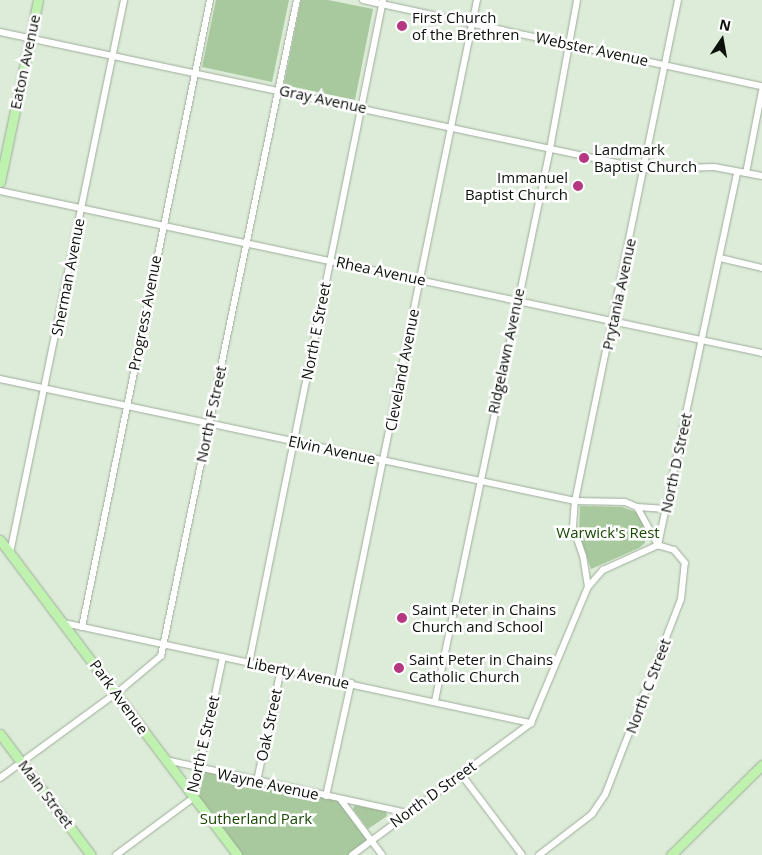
<!DOCTYPE html>
<style>
body{margin:0}
#map{position:relative;width:762px;height:855px;overflow:hidden;background:#ddecd9;font-family:"Open Sans",sans-serif}
div>[style]{position:absolute}
.green>*{inset:0;background:#a8c99d}
.roads{filter:drop-shadow(0 0 1px #9eac9a) drop-shadow(0 0 1px #9eac9a)}
.minor>*{height:6px;margin:-3px;padding:0 3px;transform-origin:3px;border-radius:3px;background:#fff}
.major>*{height:9px;margin:-4.5px;padding:0 4.5px;transform-origin:4.5px;border-radius:4.5px;background:#bff1af}
.dots>*{width:14px;height:14px;translate:-50% -50%;box-sizing:border-box;border:2px solid #fff;border-radius:50%}
span{translate:-50% -50%;white-space:nowrap;text-align:center;line-height:1.15;-webkit-text-stroke:5px #fff;paint-order:stroke}
.poi-label{font-size:15px;color:#0c110b}
.left{translate:0 -50%;text-align:left}
.right{translate:-100% -50%;text-align:right}
.street-label{font-size:15px;color:#0c110b}
.park-label{font-size:15px;color:#184800}
.north{position:absolute;left:697px;top:15px;width:50px;height:50px;-webkit-text-stroke:4px #fff;paint-order:stroke;rotate:12deg;font-size:14px;font-weight:700;line-height:20px;text-align:center;color:#0c110b}
.north::after{content:'';display:block;margin:auto;width:18px;height:22px;background:#0c110b;clip-path:polygon(50% 0,100% 100%,50% 72%,0 100%)}
</style>
<div id="map">
<div class="green">
<div style="clip-path:polygon(216px 0,289px 0,272px 82px,202px 67px)"></div>
<div style="clip-path:polygon(301px 0,328px 0,373px 9px,355px 100px,284px 85px)"></div>
<div style="clip-path:polygon(580px 506px,622px 507px,639px 513px,644px 525px,645px 543px,639px 548px,591px 569px,579px 533px)"></div>
<div style="clip-path:polygon(200px 768px,341px 800px,371px 840px,352px 855px,237px 855px,193px 798px)"></div>
<div style="clip-path:polygon(355px 805px,386px 811px,387px 816px,368px 829px,353px 809px)"></div>
</div>
<div class="roads">
<div class="minor">
<div style="left:363px;top:0;width:408px;rotate:12.2deg"></div>
<div style="left:0;top:32px;width:659px;rotate:11.99deg"></div>
<div style="left:645px;top:169px;width:69px;rotate:-1.7deg"></div>
<div style="left:714px;top:167px;width:49px;rotate:10.6deg"></div>
<div style="left:746px;top:173px;width:84px;rotate:-79deg"></div>
<div style="left:0;top:191px;width:779px;rotate:12deg"></div>
<div style="left:720px;top:258px;width:43px;rotate:13.4deg"></div>
<div style="left:0;top:379px;width:588px;rotate:11.98deg"></div>
<div style="left:575px;top:501px;width:50px;rotate:1.1deg"></div>
<div style="left:625px;top:502px;width:13px;rotate:23deg"></div>
<div style="left:637px;top:507px;width:29px;rotate:4deg"></div>
<div style="left:658px;top:545px;width:381px;rotate:-78deg"></div>
<div style="left:10px;top:553px;width:565px;rotate:-78.35deg"></div>
<div style="left:588px;top:587px;width:31px;rotate:-99deg"></div>
<div style="left:583px;top:556px;width:31px;rotate:-109deg"></div>
<div style="left:573px;top:527px;width:26px;rotate:-86deg"></div>
<div style="left:575px;top:501px;width:511px;rotate:-78.38deg"></div>
<div style="left:64px;top:623px;width:478px;rotate:12.1deg"></div>
<div style="left:82px;top:627px;width:640px;rotate:-78.46deg"></div>
<div style="left:249px;top:663px;width:676px;rotate:-78.57deg"></div>
<div style="left:338px;top:680px;width:694px;rotate:-78.45deg"></div>
<div style="left:435px;top:701px;width:564px;rotate:-78.23deg"></div>
<div style="left:550px;top:149px;width:151px;rotate:-79.7deg"></div>
<div style="left:166px;top:760px;width:247px;rotate:12.4deg"></div>
<div style="left:461px;top:774px;width:101px;rotate:53deg"></div>
<div style="left:0;top:778px;width:152px;rotate:-36.2deg"></div>
<div style="left:123px;top:688px;width:50px;rotate:-40.1deg"></div>
<div style="left:161px;top:656px;width:670px;rotate:-78.29deg"></div>
<div style="left:257px;top:781px;width:115px;rotate:-77.9deg"></div>
<div style="left:326px;top:796px;width:116px;rotate:-77.5deg"></div>
<div style="left:341px;top:800px;width:69px;rotate:53.3deg"></div>
<div style="left:116px;top:855px;width:96px;rotate:-36.5deg"></div>
<div style="left:193px;top:798px;width:144px;rotate:-78deg"></div>
<div style="left:352px;top:855px;width:222px;rotate:-36.4deg"></div>
<div style="left:531px;top:723px;width:147px;rotate:-67.3deg"></div>
<div style="left:588px;top:587px;width:23px;rotate:-49deg"></div>
<div style="left:603px;top:570px;width:60px;rotate:-24.4deg"></div>
<div style="left:539px;top:855px;width:67px;rotate:-37.7deg"></div>
<div style="left:592px;top:814px;width:23px;rotate:-56deg"></div>
<div style="left:605px;top:795px;width:210px;rotate:-68.8deg"></div>
<div style="left:681px;top:599px;width:36px;rotate:-84deg"></div>
<div style="left:685px;top:563px;width:17px;rotate:-130deg"></div>
<div style="left:674px;top:550px;width:17px;rotate:-163deg"></div>
<div style="left:658px;top:545px;width:43px;rotate:-118.9deg"></div>
</div>
<div class="major">
<div style="left:0;top:182px;width:186px;rotate:-78.2deg"></div>
<div style="left:0;top:540px;width:394px;rotate:53deg"></div>
<div style="left:0;top:734px;width:151px;rotate:53.1deg"></div>
<div style="left:671px;top:855px;width:128px;rotate:-44.7deg"></div>
</div>
</div>
<div class="dots">
<div style="left:402px;top:26px;background:#b63682"></div>
<div style="left:584px;top:158px;background:#b63682"></div>
<div style="left:578px;top:186px;background:#b63682"></div>
<div style="left:402px;top:618px;background:#b63682"></div>
<div style="left:399px;top:668px;background:#b63682"></div>
</div>
<div class="poi-label">
<span class="left" style="left:412px;top:26px">First Church<br>of the Brethren</span>
<span class="left" style="left:594px;top:158px">Landmark<br>Baptist Church</span>
<span class="right" style="left:568px;top:186px">Immanuel<br>Baptist Church</span>
<span class="left" style="left:412px;top:618px">Saint Peter in Chains<br>Church and School</span>
<span class="left" style="left:409px;top:668px">Saint Peter in Chains<br>Catholic Church</span>
</div>
<div class="street-label">
<span style="left:592px;top:49px;rotate:12deg">Webster Avenue</span>
<span style="left:25px;top:62px;rotate:-78deg">Eaton Avenue</span>
<span style="left:323px;top:99px;rotate:12deg">Gray Avenue</span>
<span style="left:381px;top:271px;rotate:12deg">Rhea Avenue</span>
<span style="left:68px;top:277px;rotate:-79deg">Sherman Avenue</span>
<span style="left:619px;top:294px;rotate:-78deg">Prytania Avenue</span>
<span style="left:145px;top:313px;rotate:-79deg">Progress Avenue</span>
<span style="left:316px;top:331px;rotate:-79deg">North E Street</span>
<span style="left:506px;top:351px;rotate:-78deg">Ridgelawn Avenue</span>
<span style="left:402px;top:370px;rotate:-79deg">Cleveland Avenue</span>
<span style="left:211px;top:414px;rotate:-78deg">North F Street</span>
<span style="left:332px;top:450px;rotate:12deg">Elvin Avenue</span>
<span style="left:676px;top:463px;rotate:-78deg">North D Street</span>
<span style="left:298px;top:673px;rotate:12deg">Liberty Avenue</span>
<span style="left:648px;top:686px;rotate:-69deg">North C Street</span>
<span style="left:119px;top:697px;rotate:54deg">Park Avenue</span>
<span style="left:269px;top:725px;rotate:-78deg">Oak Street</span>
<span style="left:203px;top:744px;rotate:-77deg">North E Street</span>
<span style="left:268px;top:784px;rotate:12deg">Wayne Avenue</span>
<span style="left:46px;top:794px;rotate:53deg">Main Street</span>
<span style="left:433px;top:794px;rotate:-36deg">North D Street</span>
</div>
<div class="park-label">
<span style="left:608px;top:533px">Warwick's Rest</span>
<span style="left:256px;top:819px">Sutherland Park</span>
</div>
<div class="north">N</div>
</div>
